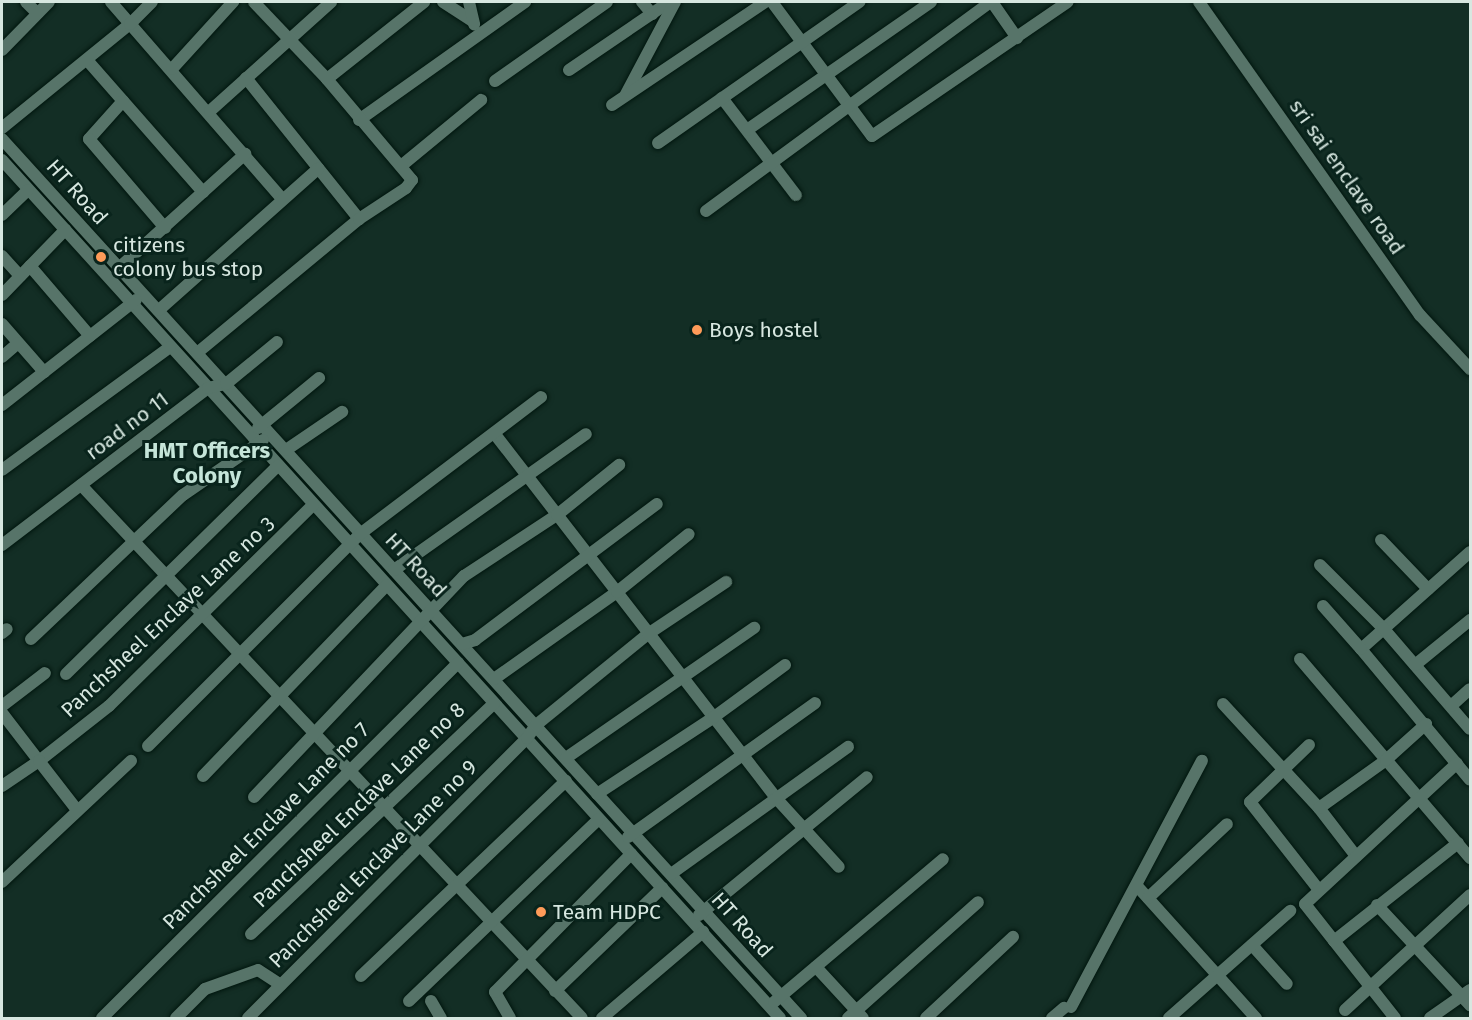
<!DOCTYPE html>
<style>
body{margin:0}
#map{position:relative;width:1472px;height:1020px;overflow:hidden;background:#132e25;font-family:"Fira Sans",sans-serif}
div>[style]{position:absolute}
.roads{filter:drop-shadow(0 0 2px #00160e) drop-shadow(0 0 2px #00160e)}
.minor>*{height:12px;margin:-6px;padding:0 6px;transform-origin:6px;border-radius:6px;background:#577469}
.dots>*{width:16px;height:16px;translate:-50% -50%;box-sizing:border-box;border:3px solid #09241c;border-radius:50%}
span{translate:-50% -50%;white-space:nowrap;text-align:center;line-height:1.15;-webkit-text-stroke:6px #09241c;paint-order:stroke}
.street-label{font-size:21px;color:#d7e7e0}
.poi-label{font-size:21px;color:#d7e7e0}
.left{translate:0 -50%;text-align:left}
.neighbourhood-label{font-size:22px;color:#c5e5d9;font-weight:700}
.frame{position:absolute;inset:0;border:3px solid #d7e7e0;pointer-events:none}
</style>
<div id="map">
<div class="roads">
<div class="minor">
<div style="left:26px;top:2px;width:16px;rotate:45deg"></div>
<div style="left:111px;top:2px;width:261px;rotate:49deg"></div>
<div style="left:443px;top:2px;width:35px;rotate:33deg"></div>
<div style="left:469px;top:2px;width:23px;rotate:77deg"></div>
<div style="left:642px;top:2px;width:16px;rotate:50deg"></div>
<div style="left:772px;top:2px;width:167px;rotate:53.3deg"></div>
<div style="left:872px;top:136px;width:237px;rotate:-34.4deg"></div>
<div style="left:992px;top:2px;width:44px;rotate:55.2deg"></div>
<div style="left:1199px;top:2px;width:383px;rotate:54.8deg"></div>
<div style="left:1420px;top:315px;width:74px;rotate:47.2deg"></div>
<div style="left:2px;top:50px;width:67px;rotate:-45.6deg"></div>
<div style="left:87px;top:60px;width:176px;rotate:48.7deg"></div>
<div style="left:172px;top:69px;width:91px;rotate:-47.7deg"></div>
<div style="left:569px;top:70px;width:121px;rotate:-34.2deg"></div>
<div style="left:246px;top:78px;width:181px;rotate:51.3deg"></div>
<div style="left:327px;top:79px;width:124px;rotate:-38.4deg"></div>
<div style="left:495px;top:81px;width:137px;rotate:-35.2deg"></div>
<div style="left:626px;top:94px;width:104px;rotate:-62deg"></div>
<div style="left:722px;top:98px;width:122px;rotate:52.7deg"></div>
<div style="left:123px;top:101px;width:51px;rotate:131.8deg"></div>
<div style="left:89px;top:139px;width:117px;rotate:49.5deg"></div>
<div style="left:612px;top:105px;width:184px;rotate:-33.9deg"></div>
<div style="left:210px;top:111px;width:163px;rotate:-42deg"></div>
<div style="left:359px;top:120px;width:204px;rotate:-35.4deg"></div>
<div style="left:2px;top:128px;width:165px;rotate:-39.1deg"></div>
<div style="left:130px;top:24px;width:31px;rotate:-45deg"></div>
<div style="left:747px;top:130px;width:224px;rotate:-34.8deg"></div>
<div style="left:2px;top:139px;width:1188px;rotate:47.73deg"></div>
<div style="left:658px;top:143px;width:246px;rotate:-35deg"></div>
<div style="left:2px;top:160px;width:1158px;rotate:47.8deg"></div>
<div style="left:401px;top:166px;width:104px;rotate:-39.5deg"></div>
<div style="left:706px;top:211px;width:353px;rotate:-36.3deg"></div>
<div style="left:2px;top:215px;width:36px;rotate:-44deg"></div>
<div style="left:2px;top:256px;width:27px;rotate:48deg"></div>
<div style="left:30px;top:266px;width:92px;rotate:49.4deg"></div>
<div style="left:120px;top:267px;width:169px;rotate:-42.1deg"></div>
<div style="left:2px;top:295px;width:91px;rotate:-45.9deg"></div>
<div style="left:159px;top:310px;width:213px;rotate:-41.6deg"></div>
<div style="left:2px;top:324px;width:64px;rotate:48.8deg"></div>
<div style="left:197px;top:353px;width:210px;rotate:-39.6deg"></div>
<div style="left:359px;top:219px;width:56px;rotate:-33.4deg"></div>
<div style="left:406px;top:188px;width:10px;rotate:-53deg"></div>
<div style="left:412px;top:180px;width:132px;rotate:-130.1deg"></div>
<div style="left:327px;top:79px;width:106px;rotate:-133.5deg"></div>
<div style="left:2px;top:357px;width:21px;rotate:-41deg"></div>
<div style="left:2px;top:405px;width:170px;rotate:-38.1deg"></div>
<div style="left:258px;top:428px;width:79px;rotate:-39.3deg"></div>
<div style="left:494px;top:433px;width:461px;rotate:52.3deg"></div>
<div style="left:776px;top:798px;width:93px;rotate:47.6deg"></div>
<div style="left:286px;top:450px;width:68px;rotate:-34.2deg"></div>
<div style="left:2px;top:470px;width:208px;rotate:-36.2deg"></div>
<div style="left:81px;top:485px;width:731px;rotate:46.77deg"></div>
<div style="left:1381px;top:540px;width:68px;rotate:46.2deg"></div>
<div style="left:2px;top:545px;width:259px;rotate:-37.3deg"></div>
<div style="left:208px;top:388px;width:18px;rotate:-13deg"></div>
<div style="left:226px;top:384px;width:66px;rotate:-39.5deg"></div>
<div style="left:1470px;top:552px;width:146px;rotate:138.3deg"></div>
<div style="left:1361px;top:649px;width:170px;rotate:50.2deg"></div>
<div style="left:1320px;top:565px;width:89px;rotate:45deg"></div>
<div style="left:1383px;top:628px;width:133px;rotate:49.3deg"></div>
<div style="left:394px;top:570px;width:235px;rotate:-35.3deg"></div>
<div style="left:1323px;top:606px;width:57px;rotate:48.5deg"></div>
<div style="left:2px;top:633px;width:6px;rotate:-39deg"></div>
<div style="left:31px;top:639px;width:209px;rotate:-43.5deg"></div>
<div style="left:183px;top:495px;width:97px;rotate:-34.5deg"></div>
<div style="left:462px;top:644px;width:14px;rotate:-17deg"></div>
<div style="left:475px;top:640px;width:227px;rotate:-36.8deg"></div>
<div style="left:1300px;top:659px;width:262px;rotate:49.5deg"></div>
<div style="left:1415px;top:665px;width:71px;rotate:-39.3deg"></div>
<div style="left:66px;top:674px;width:297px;rotate:-44.5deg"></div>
<div style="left:494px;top:679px;width:151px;rotate:-35.3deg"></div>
<div style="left:617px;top:592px;width:92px;rotate:-38.9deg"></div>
<div style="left:1223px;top:704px;width:142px;rotate:47.3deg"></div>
<div style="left:1319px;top:808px;width:61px;rotate:52.4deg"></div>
<div style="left:2px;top:706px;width:54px;rotate:-37.5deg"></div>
<div style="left:1451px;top:706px;width:25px;rotate:-42deg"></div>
<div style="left:2px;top:713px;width:61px;rotate:52.4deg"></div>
<div style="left:39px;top:761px;width:89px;rotate:-38.2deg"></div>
<div style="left:109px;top:706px;width:286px;rotate:-44.6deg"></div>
<div style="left:1309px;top:745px;width:82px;rotate:136deg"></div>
<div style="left:1250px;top:802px;width:112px;rotate:51.9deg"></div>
<div style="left:148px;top:746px;width:300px;rotate:-45deg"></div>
<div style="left:360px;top:534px;width:227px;rotate:-37.1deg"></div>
<div style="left:566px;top:758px;width:229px;rotate:-34.7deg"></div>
<div style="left:203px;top:776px;width:265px;rotate:-46.1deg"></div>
<div style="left:2px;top:786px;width:45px;rotate:-34deg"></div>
<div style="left:39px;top:761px;width:62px;rotate:52.2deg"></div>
<div style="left:597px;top:794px;width:140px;rotate:-33.3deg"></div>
<div style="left:714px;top:717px;width:88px;rotate:-36.2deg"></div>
<div style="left:254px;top:797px;width:305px;rotate:-46.5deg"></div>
<div style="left:464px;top:576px;width:111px;rotate:-33.3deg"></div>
<div style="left:557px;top:515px;width:80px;rotate:-38.9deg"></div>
<div style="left:1319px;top:808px;width:82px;rotate:-35.6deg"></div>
<div style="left:1386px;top:760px;width:54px;rotate:-42deg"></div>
<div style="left:628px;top:837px;width:230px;rotate:-35.6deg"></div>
<div style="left:671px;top:874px;width:218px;rotate:-35.7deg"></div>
<div style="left:2px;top:882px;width:177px;rotate:-43.2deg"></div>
<div style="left:1137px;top:886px;width:178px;rotate:48deg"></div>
<div style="left:1148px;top:898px;width:108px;rotate:-43.1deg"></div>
<div style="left:1377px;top:905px;width:137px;rotate:47.1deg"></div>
<div style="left:699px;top:915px;width:217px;rotate:-39.4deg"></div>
<div style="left:251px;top:934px;width:335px;rotate:-43.5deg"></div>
<div style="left:1334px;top:941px;width:158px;rotate:-38.3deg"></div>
<div style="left:1252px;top:945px;width:52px;rotate:48.1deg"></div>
<div style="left:816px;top:967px;width:69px;rotate:47.3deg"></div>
<div style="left:361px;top:976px;width:283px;rotate:-43.6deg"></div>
<div style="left:555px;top:991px;width:149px;rotate:-43.9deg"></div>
<div style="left:409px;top:1001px;width:263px;rotate:-43.8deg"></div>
<div style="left:431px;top:1001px;width:20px;rotate:60deg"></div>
<div style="left:774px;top:1002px;width:221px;rotate:-40.2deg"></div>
<div style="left:1071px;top:1007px;width:279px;rotate:-62deg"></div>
<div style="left:1345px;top:1010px;width:170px;rotate:-42.6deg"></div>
<div style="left:102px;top:1018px;width:503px;rotate:-44.92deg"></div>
<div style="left:176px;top:1018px;width:41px;rotate:-45deg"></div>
<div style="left:205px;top:989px;width:56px;rotate:-19.7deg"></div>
<div style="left:258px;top:970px;width:27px;rotate:33deg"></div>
<div style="left:248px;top:1018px;width:395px;rotate:-45.1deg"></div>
<div style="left:527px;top:738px;width:16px;rotate:-55deg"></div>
<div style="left:536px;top:725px;width:144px;rotate:-39.1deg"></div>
<div style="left:648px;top:634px;width:94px;rotate:-33.7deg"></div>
<div style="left:510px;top:1018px;width:30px;rotate:-120deg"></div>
<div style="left:495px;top:992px;width:194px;rotate:-45.4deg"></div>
<div style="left:602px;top:1018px;width:133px;rotate:-40.4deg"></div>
<div style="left:848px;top:1018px;width:174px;rotate:-41.7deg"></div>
<div style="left:926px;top:1018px;width:119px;rotate:-43deg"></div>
<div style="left:1052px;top:1018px;width:16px;rotate:-40deg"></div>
<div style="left:1169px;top:1018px;width:162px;rotate:-41.5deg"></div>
<div style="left:1395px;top:1018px;width:145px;rotate:-128.3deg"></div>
<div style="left:1305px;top:904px;width:207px;rotate:-42.8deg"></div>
<div style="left:1430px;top:1018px;width:49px;rotate:-35deg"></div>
</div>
</div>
<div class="dots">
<div style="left:101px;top:257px;background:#fe9b59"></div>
<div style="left:697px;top:330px;background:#fe9b59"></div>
<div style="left:541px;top:912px;background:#fe9b59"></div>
</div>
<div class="street-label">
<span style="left:1347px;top:177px;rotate:55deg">sri sai enclave road</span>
<span style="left:77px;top:192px;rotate:48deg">HT Road</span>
<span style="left:127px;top:426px;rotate:-37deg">road no 11</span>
<span style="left:416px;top:565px;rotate:47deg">HT Road</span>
<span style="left:168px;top:617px;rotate:-43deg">Panchsheel Enclave Lane no 3</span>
<span style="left:359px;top:805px;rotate:-44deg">Panchsheel Enclave Lane no 8</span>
<span style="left:266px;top:826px;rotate:-45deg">Panchsheel Enclave Lane no 7</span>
<span style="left:373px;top:864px;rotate:-45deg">Panchsheel Enclave Lane no 9</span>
<span style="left:742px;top:925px;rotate:48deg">HT Road</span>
</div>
<div class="poi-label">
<span class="left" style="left:113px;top:257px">citizens<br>colony bus stop</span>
<span class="left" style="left:709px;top:330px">Boys hostel</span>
<span class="left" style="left:553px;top:912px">Team HDPC</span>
</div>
<div class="neighbourhood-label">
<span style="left:207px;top:463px">HMT Officers<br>Colony</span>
</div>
<div class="frame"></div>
</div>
